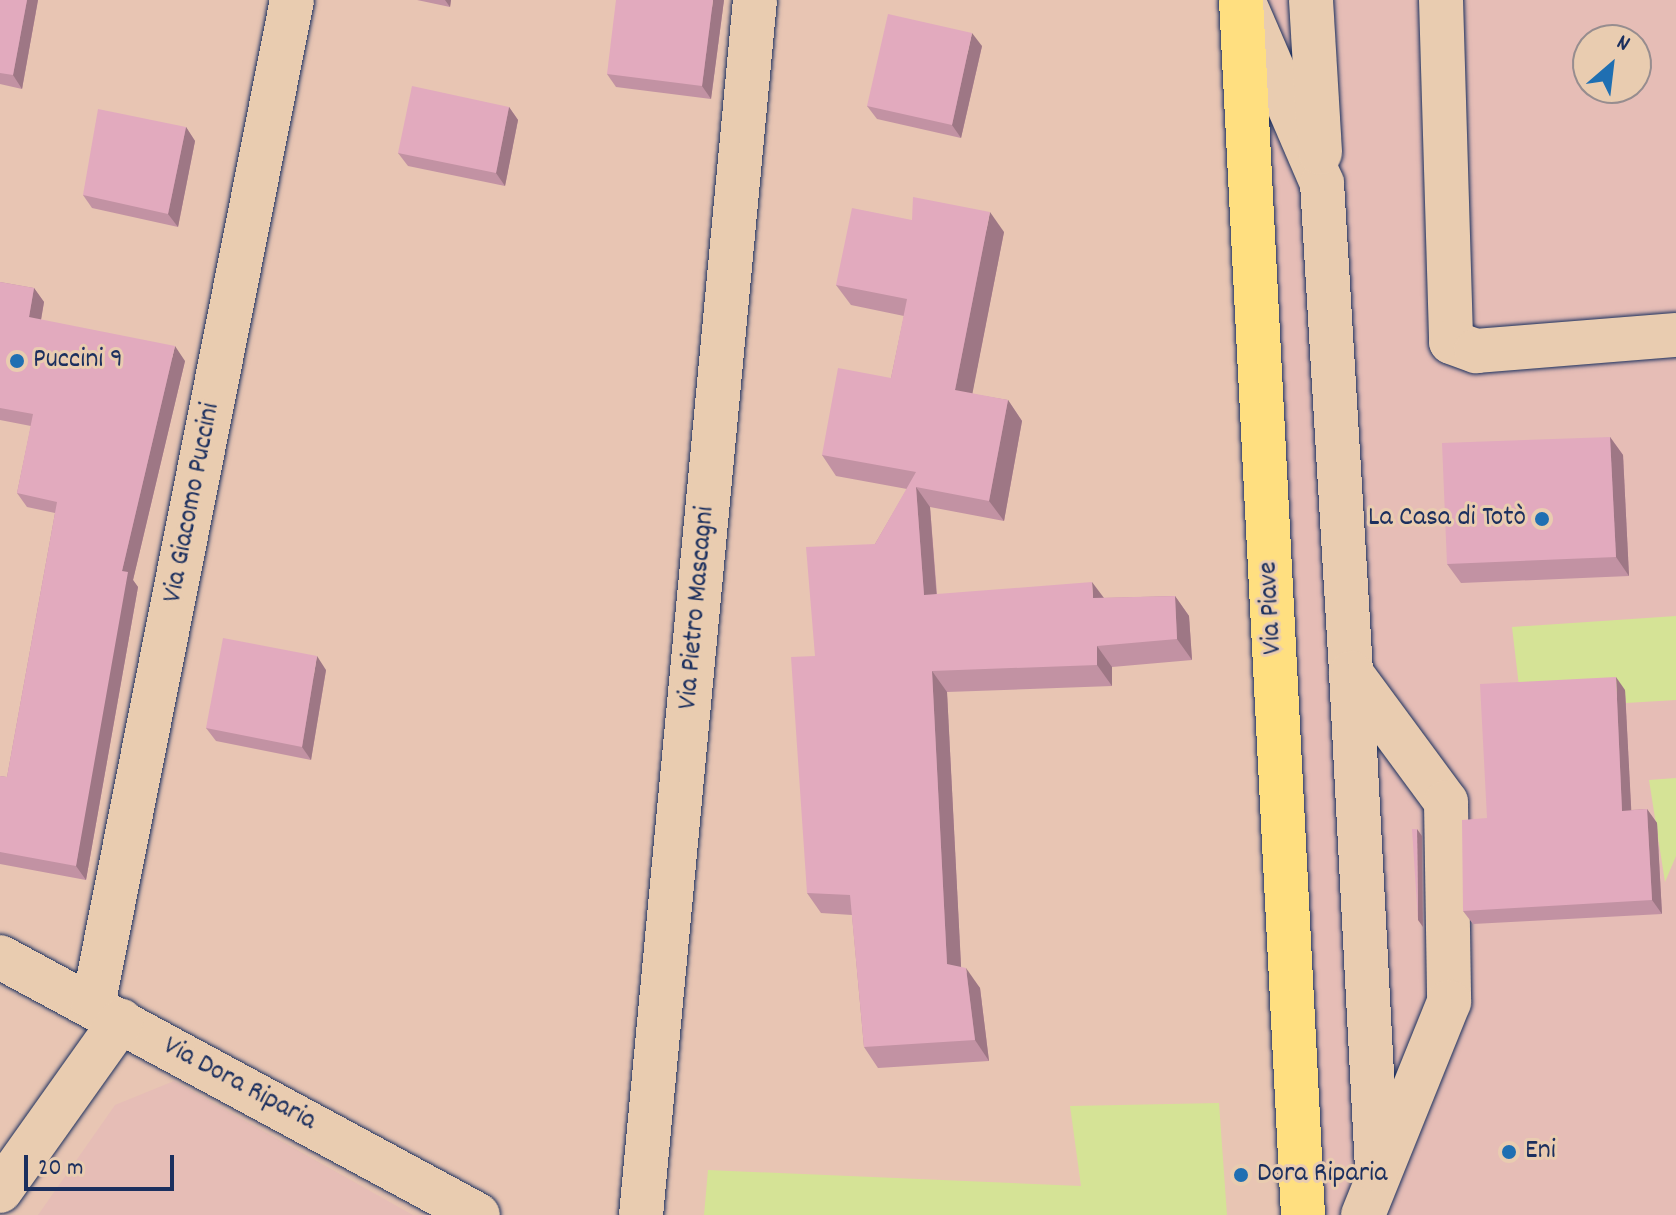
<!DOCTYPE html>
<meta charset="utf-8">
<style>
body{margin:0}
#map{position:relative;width:1676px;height:1215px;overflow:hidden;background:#e8c5b3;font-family:Dekko,sans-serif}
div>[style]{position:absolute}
.built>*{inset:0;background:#e6bdb6}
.green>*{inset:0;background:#d5e396}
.roads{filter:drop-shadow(0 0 2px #1b2f5e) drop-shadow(0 0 2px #1b2f5e)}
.minor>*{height:44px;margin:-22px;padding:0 22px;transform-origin:22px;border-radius:22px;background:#e9ccb0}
.major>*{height:44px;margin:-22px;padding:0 22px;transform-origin:22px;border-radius:22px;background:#ffdf80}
.wall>*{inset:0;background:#c292a3}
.shaded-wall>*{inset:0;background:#9e7785}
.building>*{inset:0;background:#e2aabe}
.dots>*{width:22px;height:22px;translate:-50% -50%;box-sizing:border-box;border:4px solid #e9ccb0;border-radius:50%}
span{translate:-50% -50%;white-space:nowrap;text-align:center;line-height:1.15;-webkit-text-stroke:6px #e9ccb0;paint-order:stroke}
.poi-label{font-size:28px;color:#1b2f5e}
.left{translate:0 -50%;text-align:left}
.right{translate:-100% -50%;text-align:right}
.street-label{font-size:28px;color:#1b2f5e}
.north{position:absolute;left:1572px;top:24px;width:80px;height:80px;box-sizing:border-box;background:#e9ccb0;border:2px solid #978d8f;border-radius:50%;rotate:28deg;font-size:22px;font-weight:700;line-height:32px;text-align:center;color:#1b2f5e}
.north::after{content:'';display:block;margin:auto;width:28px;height:36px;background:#1f6fb2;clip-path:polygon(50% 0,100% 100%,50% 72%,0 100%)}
.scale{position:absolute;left:24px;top:1155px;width:150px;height:36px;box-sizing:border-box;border:4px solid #1b2f5e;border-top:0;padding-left:10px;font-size:24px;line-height:28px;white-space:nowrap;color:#1b2f5e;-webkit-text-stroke:6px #e9ccb0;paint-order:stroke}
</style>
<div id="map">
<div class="built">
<div style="clip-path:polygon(evenodd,1241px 0,1676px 0,1676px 1215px,1296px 1215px,1241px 0,1588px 40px,1636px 40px,1636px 88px,1588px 88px,1588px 40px)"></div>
<div style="clip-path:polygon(174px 1081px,413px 1215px,38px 1215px,115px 1105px)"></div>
</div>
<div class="green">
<div style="clip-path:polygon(1676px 616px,1676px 700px,1626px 703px,1624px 691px,1520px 695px,1512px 627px)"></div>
<div style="clip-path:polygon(1676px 778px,1676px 856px,1665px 882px,1649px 780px)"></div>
<div style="clip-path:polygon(1219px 1103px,1227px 1215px,704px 1215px,708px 1170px,1081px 1186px,1070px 1106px)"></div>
</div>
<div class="roads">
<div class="minor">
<div style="left:1243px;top:0;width:199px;rotate:66.7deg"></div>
<div style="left:1322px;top:183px;width:491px;rotate:86.6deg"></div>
<div style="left:1351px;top:673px;width:160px;rotate:53.6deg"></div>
<div style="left:1446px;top:802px;width:200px;rotate:89.1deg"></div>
<div style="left:1449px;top:1002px;width:230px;rotate:112deg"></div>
<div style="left:1311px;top:0;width:153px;rotate:86.6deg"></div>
<div style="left:1441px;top:0;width:342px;rotate:88.3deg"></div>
<div style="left:1451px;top:342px;width:27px;rotate:20deg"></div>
<div style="left:1476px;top:351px;width:201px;rotate:-4.6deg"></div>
<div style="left:1351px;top:673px;width:497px;rotate:87deg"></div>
<div style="left:0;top:957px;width:543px;rotate:28.36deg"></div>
<div style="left:93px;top:1006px;width:1025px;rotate:-78.81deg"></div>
<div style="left:0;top:1191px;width:209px;rotate:-54.6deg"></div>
<div style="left:641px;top:1215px;width:1220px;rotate:-84.64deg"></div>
</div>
<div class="major">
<div style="left:1241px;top:0;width:1217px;rotate:87.08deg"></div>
</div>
</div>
<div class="wall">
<div style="clip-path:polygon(0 0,38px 0,22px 89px,0 84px)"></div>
<div style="clip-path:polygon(417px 0,451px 0,450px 7px)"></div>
<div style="clip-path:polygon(724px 0,711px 99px,616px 87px,607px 74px)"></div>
<div style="clip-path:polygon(982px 46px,961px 138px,877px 119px,867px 106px)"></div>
<div style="clip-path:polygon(509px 107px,518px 120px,505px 186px,408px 166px,398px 153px)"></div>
<div style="clip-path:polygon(186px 127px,195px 141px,178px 227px,92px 208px,83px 195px)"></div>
<div style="clip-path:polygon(912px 220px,1004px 232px,972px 394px,1008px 400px,1022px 421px,1004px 521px,930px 507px,937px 594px,1104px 598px,1175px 596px,1189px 616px,1192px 660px,1112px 667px,1112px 686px,947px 692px,961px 967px,980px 988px,989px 1061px,878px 1068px,864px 1047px,852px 915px,821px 913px,807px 893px,815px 656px,875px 544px,907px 489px,836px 476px,822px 455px,891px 378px,904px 316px,851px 305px,836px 285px)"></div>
<div style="clip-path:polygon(0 282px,34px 288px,44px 302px,41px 320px,185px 361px,133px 580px,138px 587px,86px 880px,0 864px,0 776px,7px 777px,55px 513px,27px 507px,17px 493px,31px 426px,0 420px)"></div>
<div style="clip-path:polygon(1610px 437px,1623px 455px,1629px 576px,1461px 583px,1447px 564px)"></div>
<div style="clip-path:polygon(326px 670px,311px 760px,216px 741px,206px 728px)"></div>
<div style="clip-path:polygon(1625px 690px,1631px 810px,1647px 809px,1657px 823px,1662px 914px,1473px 924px,1463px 911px,1487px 818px)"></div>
</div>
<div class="shaded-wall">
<div style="clip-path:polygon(27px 0,38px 0,22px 89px,13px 75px)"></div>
<div style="clip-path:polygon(445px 0,451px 0,450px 7px)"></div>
<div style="clip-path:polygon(713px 0,724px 0,711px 99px,702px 86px)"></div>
<div style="clip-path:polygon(972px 33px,982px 46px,961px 138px,952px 125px)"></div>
<div style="clip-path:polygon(509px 107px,518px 120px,505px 186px,496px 173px)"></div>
<div style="clip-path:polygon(186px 127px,195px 141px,178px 227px,168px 214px)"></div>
<div style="clip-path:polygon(990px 212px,1004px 232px,969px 411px,955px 390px)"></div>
<div style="clip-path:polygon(34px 288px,44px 302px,39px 331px,29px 317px)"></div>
<div style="clip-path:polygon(175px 346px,185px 361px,133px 580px,138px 587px,86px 880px,76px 866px,122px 571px)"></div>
<div style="clip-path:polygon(1008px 400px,1022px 421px,1004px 521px,989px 501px)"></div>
<div style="clip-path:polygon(1610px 437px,1623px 455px,1629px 576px,1616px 557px)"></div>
<div style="clip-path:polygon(916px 487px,930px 507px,938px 615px,924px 595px)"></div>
<div style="clip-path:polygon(1092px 582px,1107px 602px,1093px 598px)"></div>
<div style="clip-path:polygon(1175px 596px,1189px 616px,1192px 660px,1177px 639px)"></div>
<div style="clip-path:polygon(1097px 646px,1112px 667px,1112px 686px,1097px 665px)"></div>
<div style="clip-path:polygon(317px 656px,326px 670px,311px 760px,302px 747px)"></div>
<div style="clip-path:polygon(932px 671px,947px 692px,962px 985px,947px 964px)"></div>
<div style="clip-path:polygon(1616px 677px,1625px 690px,1632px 824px,1622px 811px)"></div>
<div style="clip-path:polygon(1647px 809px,1657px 823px,1662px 914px,1652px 900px)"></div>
<div style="clip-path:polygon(1417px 829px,1422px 836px,1423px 927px,1418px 920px)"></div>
<div style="clip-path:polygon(966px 968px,980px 988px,989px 1061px,975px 1040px)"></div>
</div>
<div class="building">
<div style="clip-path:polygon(0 0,27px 0,13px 75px,0 73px)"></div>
<div style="clip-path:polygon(616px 0,713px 0,702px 86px,607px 74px)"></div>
<div style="clip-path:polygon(888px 14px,972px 33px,952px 125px,867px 106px)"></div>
<div style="clip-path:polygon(412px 86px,509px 107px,496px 173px,398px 153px)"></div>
<div style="clip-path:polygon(98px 109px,186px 127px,168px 214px,83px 195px)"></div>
<div style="clip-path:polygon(913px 197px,990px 212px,955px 390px,1008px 400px,989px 501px,916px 487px,924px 595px,1092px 582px,1093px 598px,1175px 596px,1177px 639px,1097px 646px,1097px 665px,932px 671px,947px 964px,966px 968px,975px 1040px,864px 1047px,850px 895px,807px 893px,791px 657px,815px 656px,806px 547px,875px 544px,916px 472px,822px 455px,838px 368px,891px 378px,907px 299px,836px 285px,852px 208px,912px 220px)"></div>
<div style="clip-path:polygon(0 282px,34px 288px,29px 317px,175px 346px,122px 571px,128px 572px,76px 866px,0 852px,0 776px,7px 777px,57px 502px,17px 493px,33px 414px,0 408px)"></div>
<div style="clip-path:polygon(1610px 437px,1616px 557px,1447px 564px,1442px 443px)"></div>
<div style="clip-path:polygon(223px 638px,317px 656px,302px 747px,206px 728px)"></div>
<div style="clip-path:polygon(1616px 677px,1622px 811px,1647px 809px,1652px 900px,1463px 911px,1462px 820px,1487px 818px,1480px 684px)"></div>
<div style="clip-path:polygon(1412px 829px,1417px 829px,1418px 920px)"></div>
</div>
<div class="dots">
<div style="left:17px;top:361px;background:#1f6fb2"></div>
<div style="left:1542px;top:519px;background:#1f6fb2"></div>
<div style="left:1509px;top:1152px;background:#1f6fb2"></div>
<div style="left:1241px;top:1175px;background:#1f6fb2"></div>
</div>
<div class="poi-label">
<span class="left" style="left:33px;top:361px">Puccini 9</span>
<span class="right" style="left:1526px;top:519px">La Casa di Totò</span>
<span class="left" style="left:1525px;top:1152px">Eni</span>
<span class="left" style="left:1257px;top:1175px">Dora Riparia</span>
</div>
<div class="street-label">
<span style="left:193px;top:503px;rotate:-79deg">Via Giacomo Puccini</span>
<span style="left:698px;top:608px;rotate:-85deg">Via Pietro Mascagni</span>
<span style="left:1272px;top:608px;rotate:-93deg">Via Piave</span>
<span style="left:239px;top:1085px;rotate:28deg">Via Dora Riparia</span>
</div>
<div class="north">N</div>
<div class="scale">20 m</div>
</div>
